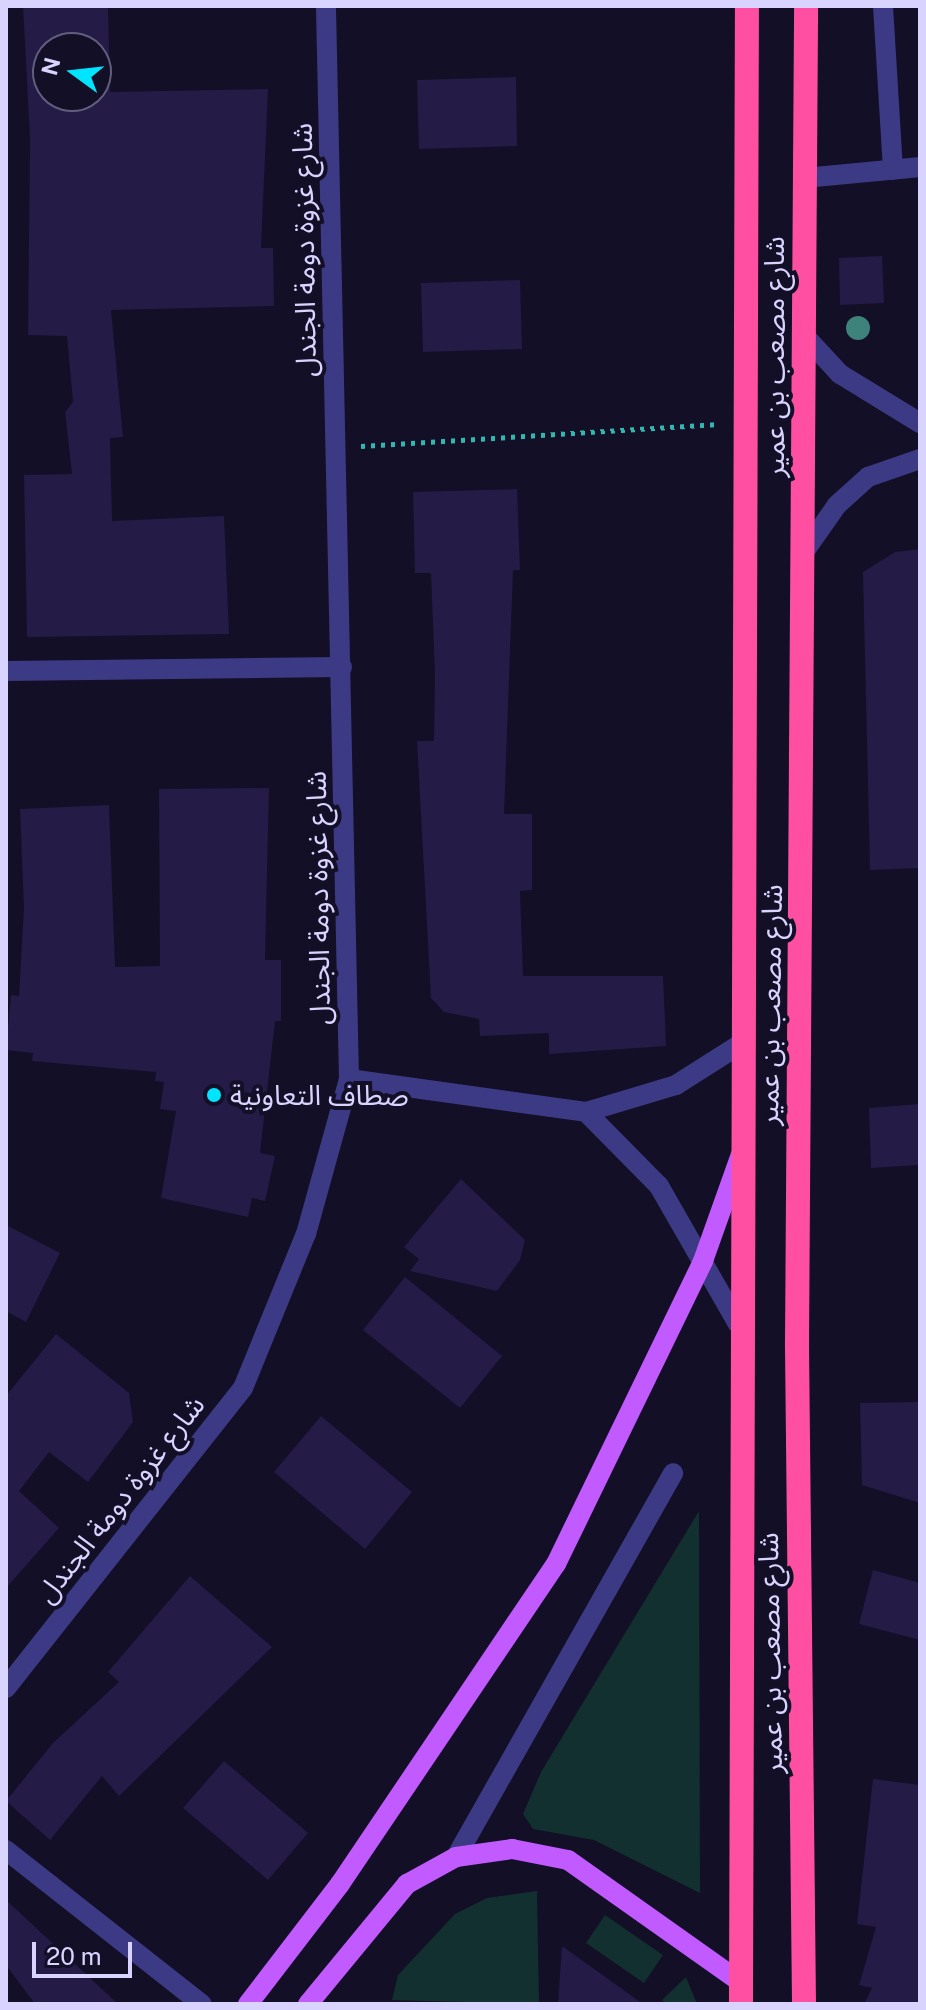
<!DOCTYPE html>
<meta charset="utf-8">
<style>
body{margin:0}
#map{position:relative;width:926px;height:2010px;overflow:hidden;background:#130f26;font-family:"Public Sans","Noto Sans Arabic",sans-serif}
div>[style]{position:absolute}
.green>*{inset:0;background:#12302f}
.building>*{inset:0;background:#241b47}
.path>*{height:5px;margin-top:-2.5px;transform-origin:0;background:repeating-linear-gradient(90deg,#2fb8b0 0 4px,transparent 0 10px)}
.minor>*{height:20px;margin:-10px;padding:0 10px;transform-origin:10px;border-radius:10px;background:#3d3a85}
.major>*{height:20px;margin:-10px;padding:0 10px;transform-origin:10px;border-radius:10px;background:#c25bff}
.highway>*{height:24px;margin:-12px;padding:0 12px;transform-origin:12px;border-radius:12px;background:#ff4fa3}
.trees>*{width:24px;height:24px;margin:-12px;border-radius:50%;background:#3d827b}
.dots>*{width:22px;height:22px;translate:-50% -50%;box-sizing:border-box;border:4px solid #130f26;border-radius:50%}
span{translate:-50% -50%;white-space:nowrap;text-align:center;line-height:1.15;-webkit-text-stroke:8px #130f26;paint-order:stroke}
.street-label{font-size:28px;color:#d9d4ff}
.poi-label{font-size:28px;color:#d9d4ff}
.left{translate:0 -50%;text-align:left}
.frame{position:absolute;inset:0;border:8px solid #d9d4ff;pointer-events:none}
.north{position:absolute;left:32px;top:32px;width:80px;height:80px;box-sizing:border-box;background:#130f26;border:2px solid #625e7d;border-radius:50%;rotate:285deg;font-size:22px;font-weight:700;line-height:32px;text-align:center;color:#d9d4ff}
.north::after{content:'';display:block;margin:auto;width:28px;height:36px;background:#00e5ff;clip-path:polygon(50% 0,100% 100%,50% 72%,0 100%)}
.scale{position:absolute;left:32px;top:1942px;width:100px;height:36px;box-sizing:border-box;border:4px solid #d9d4ff;border-top:0;padding-left:10px;font-size:24px;line-height:28px;white-space:nowrap;color:#d9d4ff;-webkit-text-stroke:6px #130f26;paint-order:stroke}
</style>
<div id="map">
<div class="green">
<div style="clip-path:polygon(699px 1511px,700px 1893px,594px 1840px,533px 1829px,523px 1814px,541px 1772px)"></div>
<div style="clip-path:polygon(537px 1891px,539px 2004px,392px 2000px,398px 1975px,455px 1914px,487px 1898px)"></div>
<div style="clip-path:polygon(605px 1915px,663px 1955px,644px 1983px,586px 1943px)"></div>
<div style="clip-path:polygon(686px 1977px,697px 2004px,666px 2004px,662px 2000px)"></div>
</div>
<div class="building">
<div style="clip-path:polygon(evenodd,23px 6px,108px 6px,110px 92px,268px 89px,261px 248px,273px 248px,274px 306px,111px 310px,123px 437px,110px 438px,112px 521px,224px 516px,229px 634px,27px 637px,24px 475px,72px 474px,65px 412px,73px 402px,67px 336px,28px 335px,30px 138px,23px 6px,48px 48px,96px 48px,96px 96px,48px 96px,48px 48px)"></div>
<div style="clip-path:polygon(516px 77px,517px 146px,419px 149px,417px 80px)"></div>
<div style="clip-path:polygon(882px 256px,884px 303px,840px 305px,839px 258px)"></div>
<div style="clip-path:polygon(520px 280px,522px 349px,423px 352px,421px 283px)"></div>
<div style="clip-path:polygon(517px 489px,520px 570px,513px 570px,504px 814px,532px 814px,532px 890px,520px 891px,523px 976px,663px 976px,666px 1046px,549px 1054px,549px 1033px,480px 1036px,479px 1019px,444px 1012px,431px 998px,417px 741px,434px 741px,435px 677px,431px 573px,415px 573px,413px 492px)"></div>
<div style="clip-path:polygon(920px 549px,920px 868px,870px 870px,863px 572px,895px 552px)"></div>
<div style="clip-path:polygon(269px 788px,265px 960px,281px 960px,281px 1021px,275px 1021px,260px 1153px,275px 1156px,265px 1201px,252px 1198px,248px 1217px,161px 1198px,176px 1111px,160px 1109px,164px 1082px,155px 1081px,156px 1072px,32px 1061px,33px 1053px,6px 1050px,11px 995px,19px 996px,24px 908px,20px 809px,109px 805px,115px 967px,160px 966px,159px 789px)"></div>
<div style="clip-path:polygon(920px 1104px,920px 1165px,871px 1168px,869px 1108px)"></div>
<div style="clip-path:polygon(461px 1179px,525px 1240px,520px 1260px,497px 1291px,410px 1271px,419px 1259px,404px 1247px)"></div>
<div style="clip-path:polygon(6px 1225px,60px 1253px,26px 1322px,6px 1311px)"></div>
<div style="clip-path:polygon(405px 1277px,502px 1356px,460px 1408px,363px 1330px)"></div>
<div style="clip-path:polygon(56px 1334px,129px 1393px,133px 1422px,88px 1482px,49px 1452px,19px 1491px,59px 1528px,6px 1588px,6px 1396px)"></div>
<div style="clip-path:polygon(920px 1402px,920px 1503px,862px 1485px,860px 1403px)"></div>
<div style="clip-path:polygon(321px 1416px,412px 1492px,365px 1549px,274px 1472px)"></div>
<div style="clip-path:polygon(873px 1570px,920px 1583px,920px 1640px,859px 1624px)"></div>
<div style="clip-path:polygon(190px 1576px,272px 1647px,119px 1796px,102px 1776px,50px 1840px,6px 1801px,53px 1743px,119px 1682px,108px 1672px)"></div>
<div style="clip-path:polygon(224px 1761px,308px 1833px,268px 1880px,183px 1808px)"></div>
<div style="clip-path:polygon(873px 1779px,920px 1785px,920px 2004px,864px 2004px,872px 1988px,859px 1985px,876px 1927px,857px 1924px)"></div>
<div style="clip-path:polygon(6px 1900px,118px 2004px,35px 2004px,6px 1965px)"></div>
<div style="clip-path:polygon(562px 1946px,643px 2004px,558px 2004px)"></div>
</div>
<div class="path">
<div style="left:361px;top:446px;width:359px;rotate:-3.5deg"></div>
</div>
<div class="minor">
<div style="left:883px;top:6px;width:164px;rotate:86.5deg"></div>
<div style="left:804px;top:178px;width:117px;rotate:-5.4deg"></div>
<div style="left:802px;top:333px;width:56px;rotate:47.2deg"></div>
<div style="left:840px;top:374px;width:94px;rotate:31.5deg"></div>
<div style="left:804px;top:552px;width:57px;rotate:-54.9deg"></div>
<div style="left:837px;top:505px;width:42px;rotate:-42.1deg"></div>
<div style="left:868px;top:477px;width:55px;rotate:-19.1deg"></div>
<div style="left:6px;top:671px;width:336px;rotate:-0.7deg"></div>
<div style="left:349px;top:1079px;width:239px;rotate:7.9deg"></div>
<div style="left:586px;top:1112px;width:94px;rotate:-16.7deg"></div>
<div style="left:676px;top:1085px;width:75px;rotate:-32.4deg"></div>
<div style="left:586px;top:1112px;width:104px;rotate:45.4deg"></div>
<div style="left:659px;top:1186px;width:159px;rotate:60.2deg"></div>
<div style="left:6px;top:1688px;width:382px;rotate:-51.7deg"></div>
<div style="left:243px;top:1388px;width:166px;rotate:-67.8deg"></div>
<div style="left:306px;top:1234px;width:161px;rotate:-74.5deg"></div>
<div style="left:349px;top:1079px;width:1073px;rotate:-91.23deg"></div>
<div style="left:6px;top:1850px;width:249px;rotate:38.2deg"></div>
<div style="left:456px;top:1857px;width:441px;rotate:-60.5deg"></div>
</div>
<div class="major">
<div style="left:248px;top:2004px;width:151px;rotate:-52.5deg"></div>
<div style="left:340px;top:1884px;width:386px;rotate:-56deg"></div>
<div style="left:556px;top:1564px;width:337px;rotate:-64.1deg"></div>
<div style="left:703px;top:1261px;width:114px;rotate:-70.4deg"></div>
<div style="left:308px;top:2004px;width:156px;rotate:-50.5deg"></div>
<div style="left:407px;top:1884px;width:56px;rotate:-28.9deg"></div>
<div style="left:456px;top:1857px;width:57px;rotate:-8.1deg"></div>
<div style="left:512px;top:1849px;width:57px;rotate:11.1deg"></div>
<div style="left:568px;top:1860px;width:211px;rotate:35.3deg"></div>
</div>
<div class="highway">
<div style="left:741px;top:2004px;width:1998px;rotate:-89.83deg"></div>
<div style="left:804px;top:2004px;width:661px;rotate:-90.61deg"></div>
<div style="left:797px;top:1343px;width:1337px;rotate:-89.61deg"></div>
</div>
<div class="trees">
<div style="left:858px;top:328px"></div>
</div>
<div class="dots">
<div style="left:214px;top:1095px;background:#00e5ff"></div>
</div>
<div class="street-label">
<span style="left:304px;top:250px;rotate:-91deg">شارع غزوة دومة الجندل</span>
<span style="left:774px;top:357px;rotate:-90deg">شارع مصعب بن عمير</span>
<span style="left:318px;top:898px;rotate:-91deg">شارع غزوة دومة الجندل</span>
<span style="left:770px;top:1005px;rotate:-89deg">شارع مصعب بن عمير</span>
<span style="left:120px;top:1499px;rotate:-52deg">شارع غزوة دومة الجندل</span>
<span style="left:770px;top:1653px;rotate:-91deg">شارع مصعب بن عمير</span>
</div>
<div class="poi-label">
<span class="left" style="left:230px;top:1095px">صطاف التعاونية</span>
</div>
<div class="frame"></div>
<div class="north">N</div>
<div class="scale">20 m</div>
</div>
